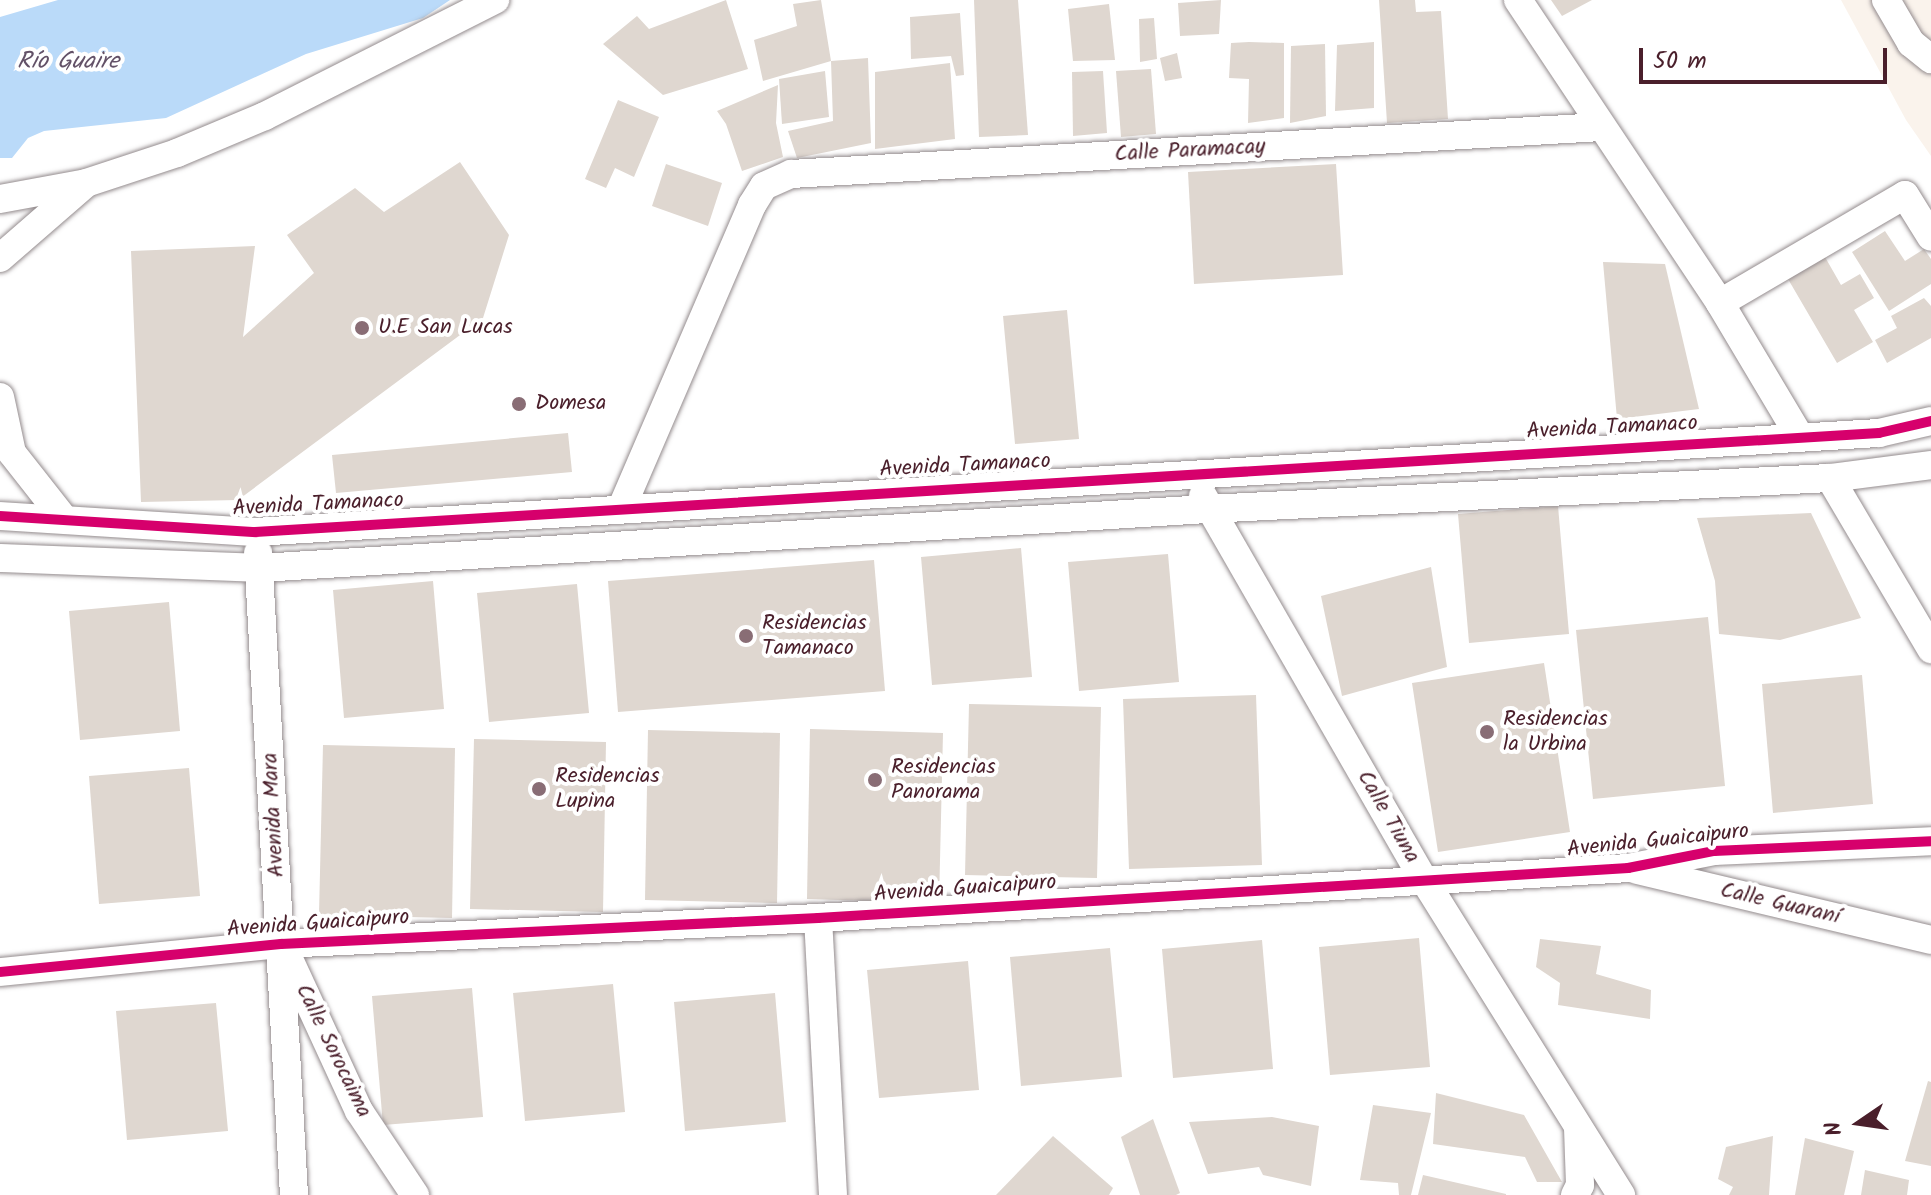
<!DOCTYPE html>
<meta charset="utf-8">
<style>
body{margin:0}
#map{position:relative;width:1931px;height:1195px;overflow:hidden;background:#fff;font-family:Kalam,sans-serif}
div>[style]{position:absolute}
.built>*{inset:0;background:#faf3ec}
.water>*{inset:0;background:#badaf9}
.building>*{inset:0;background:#dfd7d0}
.roads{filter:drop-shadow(0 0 2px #948c8e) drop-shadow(0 0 2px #948c8e)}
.street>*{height:28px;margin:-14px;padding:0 14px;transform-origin:14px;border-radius:14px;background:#fff}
.cycleway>*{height:10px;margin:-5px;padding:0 5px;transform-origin:5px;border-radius:5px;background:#d6006c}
.dots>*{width:22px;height:22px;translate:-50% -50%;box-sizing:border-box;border:4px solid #fff;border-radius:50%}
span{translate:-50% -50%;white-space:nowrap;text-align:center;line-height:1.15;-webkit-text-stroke:8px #fff;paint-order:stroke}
.street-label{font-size:22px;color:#4a1f2b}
.poi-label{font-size:22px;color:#4a1f2b}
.left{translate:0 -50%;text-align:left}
.water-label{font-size:24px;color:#635268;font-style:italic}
.north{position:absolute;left:1819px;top:1083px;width:80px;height:80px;-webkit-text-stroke:6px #fff;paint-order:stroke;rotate:257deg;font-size:22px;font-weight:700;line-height:32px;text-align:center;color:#4a1f2b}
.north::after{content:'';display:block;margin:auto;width:28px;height:36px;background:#4a1f2b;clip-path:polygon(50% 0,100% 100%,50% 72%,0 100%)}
.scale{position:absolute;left:1639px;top:48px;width:248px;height:36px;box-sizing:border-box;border:4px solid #4a1f2b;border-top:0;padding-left:10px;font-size:24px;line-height:28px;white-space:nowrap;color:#4a1f2b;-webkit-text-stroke:6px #fff;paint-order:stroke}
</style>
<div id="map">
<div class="built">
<div style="clip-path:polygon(1841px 0,1931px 0,1931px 156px,1906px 120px)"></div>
</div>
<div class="water">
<div style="clip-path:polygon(58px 0,450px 0,423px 18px,306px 54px,166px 118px,44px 131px,28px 138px,12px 158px,0 158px,0 17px)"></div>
</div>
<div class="building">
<div style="clip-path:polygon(726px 0,748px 69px,663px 95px,603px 44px,637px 16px,649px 29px)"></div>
<div style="clip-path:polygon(821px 0,831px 61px,763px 81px,754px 40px,797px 26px,793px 4px)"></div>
<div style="clip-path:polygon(974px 0,1018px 0,1028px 135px,979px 137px)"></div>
<div style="clip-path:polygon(1221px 0,1219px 34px,1180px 36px,1178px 3px)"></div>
<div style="clip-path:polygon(1379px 0,1415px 0,1416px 12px,1441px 11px,1448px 119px,1387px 123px)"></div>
<div style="clip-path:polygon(1551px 0,1592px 0,1562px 16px)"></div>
<div style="clip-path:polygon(1109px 4px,1115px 60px,1073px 61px,1068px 9px)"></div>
<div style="clip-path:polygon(960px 13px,964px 75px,956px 76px,951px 56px,911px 59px,910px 17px)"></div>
<div style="clip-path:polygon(1154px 18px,1157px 59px,1140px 62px,1139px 19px)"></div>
<div style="clip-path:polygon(1249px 42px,1284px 43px,1284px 118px,1248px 123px,1249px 79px,1229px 78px,1231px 43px)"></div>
<div style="clip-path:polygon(1374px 42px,1374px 108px,1335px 111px,1337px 45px)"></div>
<div style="clip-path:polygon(1325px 44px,1326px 116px,1290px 123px,1291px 46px)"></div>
<div style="clip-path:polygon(1177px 53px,1182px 78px,1165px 81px,1160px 58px)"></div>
<div style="clip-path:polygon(868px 58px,871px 143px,797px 158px,788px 131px,833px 121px,831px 61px)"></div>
<div style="clip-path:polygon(950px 63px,955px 139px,875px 149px,875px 72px)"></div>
<div style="clip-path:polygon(1151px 69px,1156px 134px,1121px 137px,1116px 71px)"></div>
<div style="clip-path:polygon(825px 71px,829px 117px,782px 124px,779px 79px)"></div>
<div style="clip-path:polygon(1103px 71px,1107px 133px,1073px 136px,1072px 72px)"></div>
<div style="clip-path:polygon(778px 85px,776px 123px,783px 157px,742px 171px,726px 124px,717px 111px)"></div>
<div style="clip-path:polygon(618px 100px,659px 117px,634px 177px,615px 168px,606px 188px,585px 179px)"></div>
<div style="clip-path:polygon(460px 162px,509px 235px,483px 318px,238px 500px,141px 502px,131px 251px,255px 246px,243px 337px,314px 273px,287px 235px,355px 188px,384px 212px)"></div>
<div style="clip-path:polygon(666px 164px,722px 183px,708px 226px,652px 206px)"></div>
<div style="clip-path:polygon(1336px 164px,1343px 275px,1194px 284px,1188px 172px)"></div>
<div style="clip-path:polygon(1885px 231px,1905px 261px,1924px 249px,1931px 259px,1931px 284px,1889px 311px,1852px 252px)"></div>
<div style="clip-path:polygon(1825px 257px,1841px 285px,1860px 274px,1874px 298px,1854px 310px,1873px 342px,1837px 363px,1788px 279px)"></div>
<div style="clip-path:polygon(1603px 262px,1665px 264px,1699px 409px,1617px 419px)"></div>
<div style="clip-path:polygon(1924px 298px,1931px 306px,1931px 338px,1887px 363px,1875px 340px,1897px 328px,1891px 316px)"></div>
<div style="clip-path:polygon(1067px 310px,1079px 439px,1015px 444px,1003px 316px)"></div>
<div style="clip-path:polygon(568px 433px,572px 472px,336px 493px,332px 455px)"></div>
<div style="clip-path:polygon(1558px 506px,1569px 634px,1469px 643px,1458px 514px)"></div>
<div style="clip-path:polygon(1811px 513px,1861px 618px,1780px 640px,1719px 634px,1715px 581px,1697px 518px)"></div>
<div style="clip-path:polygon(1021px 548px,1032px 677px,932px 685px,921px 557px)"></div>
<div style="clip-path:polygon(1168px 554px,1179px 682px,1079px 691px,1068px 562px)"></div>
<div style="clip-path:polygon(874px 560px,885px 691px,618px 712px,608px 581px)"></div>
<div style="clip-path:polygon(1431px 567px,1447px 667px,1342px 696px,1321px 596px)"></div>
<div style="clip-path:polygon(433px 581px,444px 709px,344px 718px,333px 590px)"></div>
<div style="clip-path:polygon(577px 584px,589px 713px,489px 722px,477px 593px)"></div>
<div style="clip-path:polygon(169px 602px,180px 731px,80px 740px,69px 611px)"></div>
<div style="clip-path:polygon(1708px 617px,1725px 786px,1593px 799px,1576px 630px)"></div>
<div style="clip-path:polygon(1544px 663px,1570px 832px,1438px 852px,1412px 683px)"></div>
<div style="clip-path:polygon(1862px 675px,1873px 804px,1773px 813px,1762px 684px)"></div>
<div style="clip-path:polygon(1256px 695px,1262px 865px,1129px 869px,1123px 699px)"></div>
<div style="clip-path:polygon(969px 704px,1101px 707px,1097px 878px,965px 875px)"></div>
<div style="clip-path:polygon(810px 729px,943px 733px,939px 903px,807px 899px)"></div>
<div style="clip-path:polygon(648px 730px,780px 733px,777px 903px,645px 900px)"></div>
<div style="clip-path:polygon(474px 739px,606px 742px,603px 912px,470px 909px)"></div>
<div style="clip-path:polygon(323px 745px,455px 748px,452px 918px,319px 915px)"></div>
<div style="clip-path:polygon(189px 768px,200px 896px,99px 904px,89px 776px)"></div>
<div style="clip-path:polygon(1419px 938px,1430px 1067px,1330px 1075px,1319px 947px)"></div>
<div style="clip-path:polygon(1540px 939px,1601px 946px,1596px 974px,1651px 990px,1650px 1019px,1558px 1005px,1560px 983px,1536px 967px)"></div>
<div style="clip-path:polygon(1262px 940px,1273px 1069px,1173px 1078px,1162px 949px)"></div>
<div style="clip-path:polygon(1110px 948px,1122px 1077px,1021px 1086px,1010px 957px)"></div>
<div style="clip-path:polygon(968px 961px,979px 1090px,879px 1098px,867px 970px)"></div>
<div style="clip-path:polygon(613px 984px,625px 1112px,525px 1121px,513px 993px)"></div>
<div style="clip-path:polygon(472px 988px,483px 1117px,383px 1125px,372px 996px)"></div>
<div style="clip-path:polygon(775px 993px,786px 1122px,685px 1131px,674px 1002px)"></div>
<div style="clip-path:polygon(216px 1003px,228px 1131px,127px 1140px,116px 1011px)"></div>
<div style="clip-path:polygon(1928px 1081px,1931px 1082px,1931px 1166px,1905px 1161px)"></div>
<div style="clip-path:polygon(1436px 1093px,1524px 1115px,1562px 1182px,1537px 1182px,1525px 1157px,1433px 1144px)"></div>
<div style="clip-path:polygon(1373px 1105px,1431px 1113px,1411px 1195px,1399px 1195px,1398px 1183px,1360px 1180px)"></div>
<div style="clip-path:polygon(1272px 1117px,1319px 1126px,1311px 1186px,1263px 1175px,1259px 1167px,1208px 1174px,1189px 1122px)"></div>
<div style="clip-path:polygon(1153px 1119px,1180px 1193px,1176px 1195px,1140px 1195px,1121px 1137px)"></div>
<div style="clip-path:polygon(1053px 1136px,1113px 1188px,1109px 1195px,996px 1195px)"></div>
<div style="clip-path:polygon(1773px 1136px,1769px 1195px,1729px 1195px,1733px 1187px,1718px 1179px,1726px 1147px)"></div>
<div style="clip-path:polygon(1805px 1138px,1854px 1151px,1844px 1195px,1795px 1195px)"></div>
<div style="clip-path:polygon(1865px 1170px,1909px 1180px,1907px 1195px,1861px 1195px)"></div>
<div style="clip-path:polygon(1423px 1175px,1506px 1194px,1506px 1195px,1418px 1195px)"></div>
</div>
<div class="roads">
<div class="street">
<div style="left:1518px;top:0;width:364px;rotate:56.3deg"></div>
<div style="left:1720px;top:303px;width:156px;rotate:59.2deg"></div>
<div style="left:1886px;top:0;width:50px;rotate:59.8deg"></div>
<div style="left:1911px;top:43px;width:26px;rotate:39deg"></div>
<div style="left:0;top:199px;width:87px;rotate:-10.5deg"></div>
<div style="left:86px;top:183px;width:96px;rotate:-18.2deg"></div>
<div style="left:177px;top:153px;width:95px;rotate:-22.8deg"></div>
<div style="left:265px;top:116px;width:258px;rotate:-26.8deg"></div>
<div style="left:0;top:258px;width:113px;rotate:-41deg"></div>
<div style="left:1720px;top:303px;width:214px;rotate:-30.3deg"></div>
<div style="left:1905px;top:195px;width:49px;rotate:58.2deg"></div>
<div style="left:0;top:397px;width:57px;rotate:77.9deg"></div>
<div style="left:12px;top:453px;width:84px;rotate:51.8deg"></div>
<div style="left:1830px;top:478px;width:199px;rotate:59.4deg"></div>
<div style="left:1203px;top:496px;width:441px;rotate:60.1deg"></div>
<div style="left:1423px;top:878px;width:374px;rotate:58deg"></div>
<div style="left:622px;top:507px;width:329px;rotate:-66.7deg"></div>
<div style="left:752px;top:205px;width:22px;rotate:-58deg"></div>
<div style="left:764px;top:186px;width:30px;rotate:-24deg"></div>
<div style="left:791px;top:174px;width:812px;rotate:-3.32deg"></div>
<div style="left:0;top:516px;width:256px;rotate:3.6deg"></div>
<div style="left:255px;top:532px;width:1627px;rotate:-3.49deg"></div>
<div style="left:1879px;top:433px;width:53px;rotate:-13deg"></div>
<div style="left:258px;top:553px;width:643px;rotate:86.79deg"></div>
<div style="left:0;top:558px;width:261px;rotate:2.2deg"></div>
<div style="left:261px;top:568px;width:948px;rotate:-3.57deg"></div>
<div style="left:1207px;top:509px;width:624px;rotate:-2.85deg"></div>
<div style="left:1830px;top:478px;width:102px;rotate:-7.3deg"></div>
<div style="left:1637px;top:870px;width:302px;rotate:13.4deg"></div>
<div style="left:818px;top:918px;width:277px;rotate:86.9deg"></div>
<div style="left:289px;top:959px;width:167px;rotate:65.3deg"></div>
<div style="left:359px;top:1111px;width:101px;rotate:56.3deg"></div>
<div style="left:0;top:972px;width:282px;rotate:-5.7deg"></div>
<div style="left:281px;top:944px;width:538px;rotate:-2.77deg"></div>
<div style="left:818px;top:918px;width:812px;rotate:-3.53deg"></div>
<div style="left:1628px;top:868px;width:88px;rotate:-11.2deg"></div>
<div style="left:1714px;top:851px;width:217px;rotate:-2.6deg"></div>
<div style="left:1575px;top:1195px;width:11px;rotate:-63deg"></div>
<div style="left:1580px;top:1185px;width:56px;rotate:-92deg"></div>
</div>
</div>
<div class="cycleway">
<div style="left:0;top:516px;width:256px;rotate:3.6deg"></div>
<div style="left:255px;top:532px;width:1627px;rotate:-3.49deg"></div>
<div style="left:1879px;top:433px;width:53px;rotate:-13deg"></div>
<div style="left:0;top:972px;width:282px;rotate:-5.7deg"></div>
<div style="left:281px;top:944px;width:538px;rotate:-2.77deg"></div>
<div style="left:818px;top:918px;width:812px;rotate:-3.53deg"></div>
<div style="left:1628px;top:868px;width:88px;rotate:-11.2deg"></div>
<div style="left:1714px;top:851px;width:217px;rotate:-2.6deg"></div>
</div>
<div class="dots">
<div style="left:362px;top:328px;background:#896d75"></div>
<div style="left:519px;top:404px;background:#896d75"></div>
<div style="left:746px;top:636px;background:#896d75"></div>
<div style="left:1487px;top:732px;background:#896d75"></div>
<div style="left:875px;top:780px;background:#896d75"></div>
<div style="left:539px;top:789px;background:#896d75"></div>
</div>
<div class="street-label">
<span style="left:1190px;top:151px;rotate:-3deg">Calle Paramacay</span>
<span style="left:1612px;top:428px;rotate:-3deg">Avenida Tamanaco</span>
<span style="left:965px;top:466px;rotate:-3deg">Avenida Tamanaco</span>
<span style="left:318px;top:505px;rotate:-3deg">Avenida Tamanaco</span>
<span style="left:274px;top:815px;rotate:-93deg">Avenida Mara</span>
<span style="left:1388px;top:817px;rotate:60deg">Calle Tiuna</span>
<span style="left:1658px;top:841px;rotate:-6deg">Avenida Guaicaipuro</span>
<span style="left:965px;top:889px;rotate:-4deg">Avenida Guaicaipuro</span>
<span style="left:1780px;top:904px;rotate:13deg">Calle Guaraní</span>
<span style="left:318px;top:924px;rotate:-4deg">Avenida Guaicaipuro</span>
<span style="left:333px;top:1051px;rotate:64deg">Calle Sorocaima</span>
</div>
<div class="poi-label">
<span class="left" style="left:378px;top:328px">U.E San Lucas</span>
<span class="left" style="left:535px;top:404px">Domesa</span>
<span class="left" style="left:762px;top:636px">Residencias<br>Tamanaco</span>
<span class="left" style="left:1503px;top:732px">Residencias<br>la Urbina</span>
<span class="left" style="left:891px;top:780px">Residencias<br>Panorama</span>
<span class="left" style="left:555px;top:789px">Residencias<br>Lupina</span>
</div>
<div class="water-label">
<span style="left:68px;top:62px">Río Guaire</span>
</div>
<div class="north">N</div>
<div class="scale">50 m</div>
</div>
